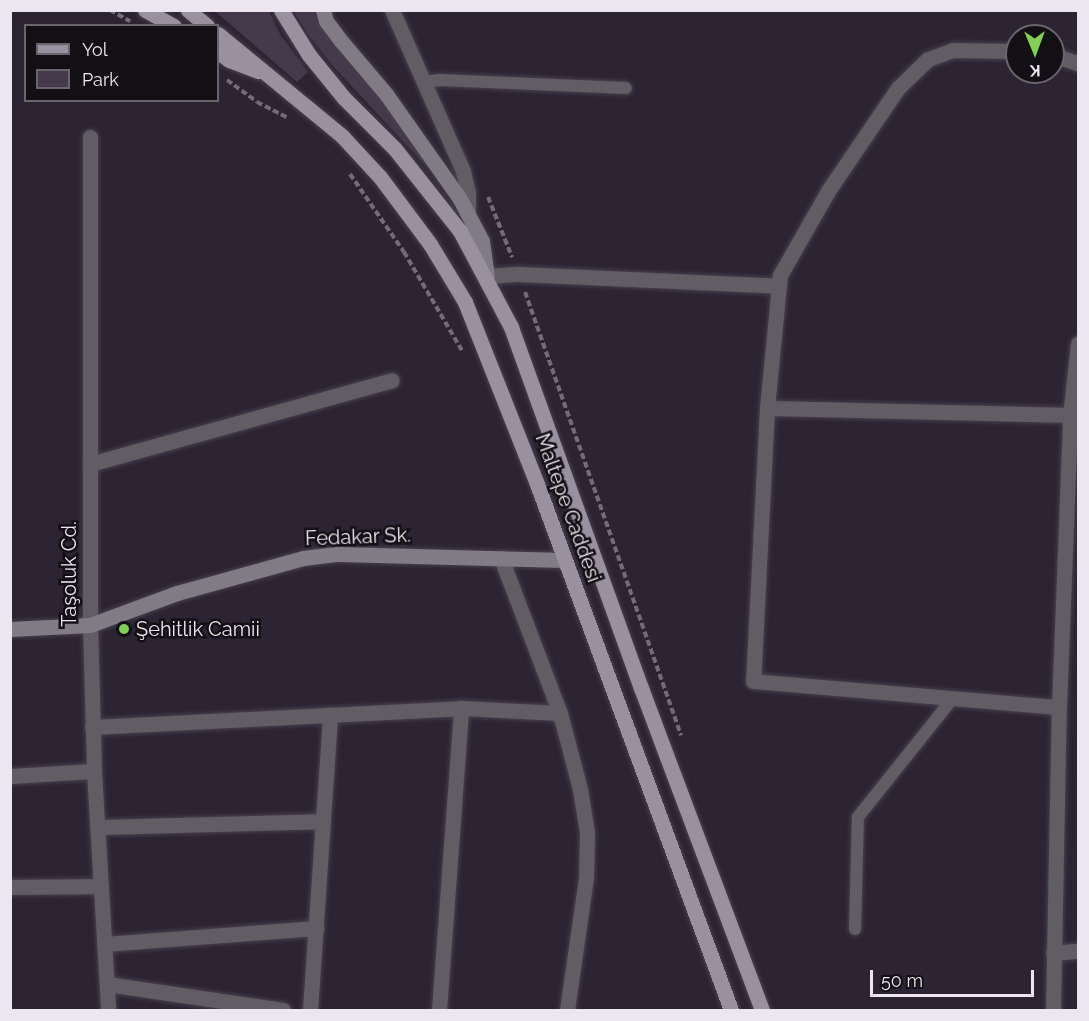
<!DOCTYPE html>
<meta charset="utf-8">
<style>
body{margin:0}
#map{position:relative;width:1089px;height:1021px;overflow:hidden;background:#2c2432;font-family:Raleway,sans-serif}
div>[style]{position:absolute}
.green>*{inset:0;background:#453a4c}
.path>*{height:4px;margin-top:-2px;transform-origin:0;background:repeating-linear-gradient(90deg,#736c78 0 6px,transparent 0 9px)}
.roads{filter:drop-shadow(0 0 2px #473f4d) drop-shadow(0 0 2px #473f4d)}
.service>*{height:12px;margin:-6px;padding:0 6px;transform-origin:6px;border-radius:6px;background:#615d64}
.minor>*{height:15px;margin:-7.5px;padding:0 7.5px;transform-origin:7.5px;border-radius:7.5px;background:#615d64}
.tertiary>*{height:15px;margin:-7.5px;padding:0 7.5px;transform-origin:7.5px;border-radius:7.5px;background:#615d64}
.secondary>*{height:15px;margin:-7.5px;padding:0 7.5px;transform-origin:7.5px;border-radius:7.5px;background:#817b86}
.primary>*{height:15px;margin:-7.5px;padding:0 7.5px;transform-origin:7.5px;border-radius:7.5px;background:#9a91a0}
.dots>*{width:16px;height:16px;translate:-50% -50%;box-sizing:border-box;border:3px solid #120f15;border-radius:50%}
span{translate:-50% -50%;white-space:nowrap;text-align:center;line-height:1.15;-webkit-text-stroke:5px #120f15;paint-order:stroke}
.street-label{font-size:20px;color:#ece6f0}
.poi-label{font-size:20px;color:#ece6f0}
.left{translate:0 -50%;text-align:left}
.frame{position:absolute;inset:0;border:12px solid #ece6f0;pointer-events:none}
.legend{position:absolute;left:24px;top:24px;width:195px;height:78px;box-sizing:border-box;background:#120f15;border:2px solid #69656d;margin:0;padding:8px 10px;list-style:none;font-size:18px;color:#ece6f0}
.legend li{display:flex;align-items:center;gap:12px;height:30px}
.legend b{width:30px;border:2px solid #69656d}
.north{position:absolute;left:1005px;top:24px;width:60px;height:60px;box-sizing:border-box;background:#120f15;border:2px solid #69656d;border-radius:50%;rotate:179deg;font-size:16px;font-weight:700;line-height:24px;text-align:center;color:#ece6f0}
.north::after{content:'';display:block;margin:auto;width:21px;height:27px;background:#80d051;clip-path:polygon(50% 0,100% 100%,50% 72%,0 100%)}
.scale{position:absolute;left:870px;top:970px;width:164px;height:27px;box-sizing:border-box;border:3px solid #ece6f0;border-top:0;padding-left:8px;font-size:18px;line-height:21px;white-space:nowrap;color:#ece6f0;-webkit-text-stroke:4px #120f15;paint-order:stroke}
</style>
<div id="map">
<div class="green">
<div style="clip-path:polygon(215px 11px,269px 11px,280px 34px,308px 72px,297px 82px)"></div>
<div style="clip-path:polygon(294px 11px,314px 11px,319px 24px,383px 101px,441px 182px,332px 65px,307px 33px)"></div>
</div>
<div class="path">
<div style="left:110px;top:10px;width:23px;rotate:29deg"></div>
<div style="left:227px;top:80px;width:37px;rotate:36deg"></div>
<div style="left:257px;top:102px;width:34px;rotate:27deg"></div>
<div style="left:350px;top:174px;width:95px;rotate:55.3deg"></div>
<div style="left:404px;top:252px;width:116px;rotate:59.5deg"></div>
<div style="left:488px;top:197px;width:65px;rotate:68.2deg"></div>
<div style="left:525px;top:292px;width:470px;rotate:70.6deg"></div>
</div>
<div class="roads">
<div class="service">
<div style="left:424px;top:82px;width:16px;rotate:-7deg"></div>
<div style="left:440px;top:80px;width:186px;rotate:2.5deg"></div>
<div style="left:855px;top:929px;width:112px;rotate:-88.5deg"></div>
<div style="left:858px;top:817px;width:152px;rotate:-51.4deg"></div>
</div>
<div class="minor">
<div style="left:392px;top:10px;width:176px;rotate:66.2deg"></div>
<div style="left:463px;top:171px;width:22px;rotate:77deg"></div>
<div style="left:468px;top:192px;width:23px;rotate:90deg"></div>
<div style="left:1017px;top:51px;width:64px;rotate:-179.1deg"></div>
<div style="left:953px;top:50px;width:27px;rotate:160deg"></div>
<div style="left:928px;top:59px;width:42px;rotate:136deg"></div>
<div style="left:898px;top:88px;width:125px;rotate:124.2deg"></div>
<div style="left:828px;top:191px;width:97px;rotate:119.7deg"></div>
<div style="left:780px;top:275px;width:134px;rotate:95.6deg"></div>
<div style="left:767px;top:408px;width:273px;rotate:92.9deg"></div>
<div style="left:753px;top:681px;width:307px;rotate:4.9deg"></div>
<div style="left:1053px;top:55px;width:26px;rotate:18deg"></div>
<div style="left:487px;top:276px;width:32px;rotate:-4deg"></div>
<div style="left:519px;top:274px;width:260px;rotate:2.6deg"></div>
<div style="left:767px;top:408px;width:311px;rotate:1.3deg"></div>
<div style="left:90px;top:464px;width:313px;rotate:-15.5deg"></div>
<div style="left:501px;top:558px;width:166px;rotate:69.2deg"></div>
<div style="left:560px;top:713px;width:79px;rotate:75.3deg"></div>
<div style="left:580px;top:789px;width:44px;rotate:80.8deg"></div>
<div style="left:587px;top:832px;width:46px;rotate:91.2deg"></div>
<div style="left:586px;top:878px;width:133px;rotate:98.2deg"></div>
<div style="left:90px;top:625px;width:488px;rotate:-90deg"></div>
<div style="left:92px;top:727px;width:369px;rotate:-2.9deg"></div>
<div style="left:461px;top:708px;width:99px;rotate:2.9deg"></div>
<div style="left:10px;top:776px;width:84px;rotate:-3.4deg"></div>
<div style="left:98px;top:827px;width:225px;rotate:-1.5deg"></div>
<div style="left:10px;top:887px;width:91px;rotate:-0.6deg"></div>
<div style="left:104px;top:944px;width:213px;rotate:-4.3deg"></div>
<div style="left:1053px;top:953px;width:25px;rotate:-5deg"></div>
<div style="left:107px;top:984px;width:178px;rotate:8.4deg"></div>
<div style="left:310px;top:1010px;width:296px;rotate:-86.1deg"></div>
<div style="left:439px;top:1010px;width:303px;rotate:-85.8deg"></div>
<div style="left:1053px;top:1010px;width:303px;rotate:-88.9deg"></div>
<div style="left:1059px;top:707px;width:291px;rotate:-87.8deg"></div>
<div style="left:1070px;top:416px;width:73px;rotate:-83.7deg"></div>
</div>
<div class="tertiary">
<div style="left:90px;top:625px;width:146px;rotate:88.4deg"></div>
<div style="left:94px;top:771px;width:239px;rotate:86.6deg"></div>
</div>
<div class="secondary">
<div style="left:323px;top:10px;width:11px;rotate:75deg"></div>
<div style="left:326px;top:21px;width:26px;rotate:53deg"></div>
<div style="left:342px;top:42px;width:68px;rotate:49.8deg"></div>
<div style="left:386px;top:94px;width:128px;rotate:54.8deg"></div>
<div style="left:460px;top:199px;width:47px;rotate:62.4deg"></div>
<div style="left:482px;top:241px;width:35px;rotate:82deg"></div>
<div style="left:10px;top:629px;width:80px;rotate:-2.9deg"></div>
<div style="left:90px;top:625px;width:93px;rotate:-20.2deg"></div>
<div style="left:177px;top:593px;width:131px;rotate:-15.5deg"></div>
<div style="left:303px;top:558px;width:35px;rotate:-7deg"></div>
<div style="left:338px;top:554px;width:227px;rotate:1.5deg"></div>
</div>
<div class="primary">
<div style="left:145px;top:10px;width:33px;rotate:29deg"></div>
<div style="left:188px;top:10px;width:25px;rotate:40deg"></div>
<div style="left:281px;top:10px;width:53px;rotate:58.1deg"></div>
<div style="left:309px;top:55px;width:55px;rotate:50.9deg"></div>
<div style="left:344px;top:98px;width:72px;rotate:45deg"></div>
<div style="left:395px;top:149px;width:105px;rotate:51.6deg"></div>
<div style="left:460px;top:231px;width:109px;rotate:62deg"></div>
<div style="left:511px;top:327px;width:384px;rotate:70.2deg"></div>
<div style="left:641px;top:688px;width:344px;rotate:69.4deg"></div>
<div style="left:218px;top:34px;width:161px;rotate:39.4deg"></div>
<div style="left:342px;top:136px;width:56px;rotate:47.2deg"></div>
<div style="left:380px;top:177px;width:84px;rotate:53.3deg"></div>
<div style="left:430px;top:244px;width:68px;rotate:58.9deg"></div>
<div style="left:465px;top:302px;width:196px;rotate:68.4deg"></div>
<div style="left:537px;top:484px;width:561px;rotate:69.75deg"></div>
<div style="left:218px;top:52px;width:14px;rotate:36deg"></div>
<div style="left:229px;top:60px;width:31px;rotate:21deg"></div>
</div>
</div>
<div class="dots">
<div style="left:124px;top:629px;background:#80d051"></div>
</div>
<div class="street-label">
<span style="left:568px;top:508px;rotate:70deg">Maltepe Caddesi</span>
<span style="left:358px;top:537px;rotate:-2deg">Fedakar Sk.</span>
<span style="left:69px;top:574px;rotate:-90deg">Taşoluk Cd.</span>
</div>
<div class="poi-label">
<span class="left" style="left:136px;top:629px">Şehitlik Camii</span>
</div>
<div class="frame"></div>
<ul class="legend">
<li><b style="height:8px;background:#9a91a0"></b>Yol</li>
<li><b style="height:16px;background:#453a4c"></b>Park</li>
</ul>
<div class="north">K</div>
<div class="scale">50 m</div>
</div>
